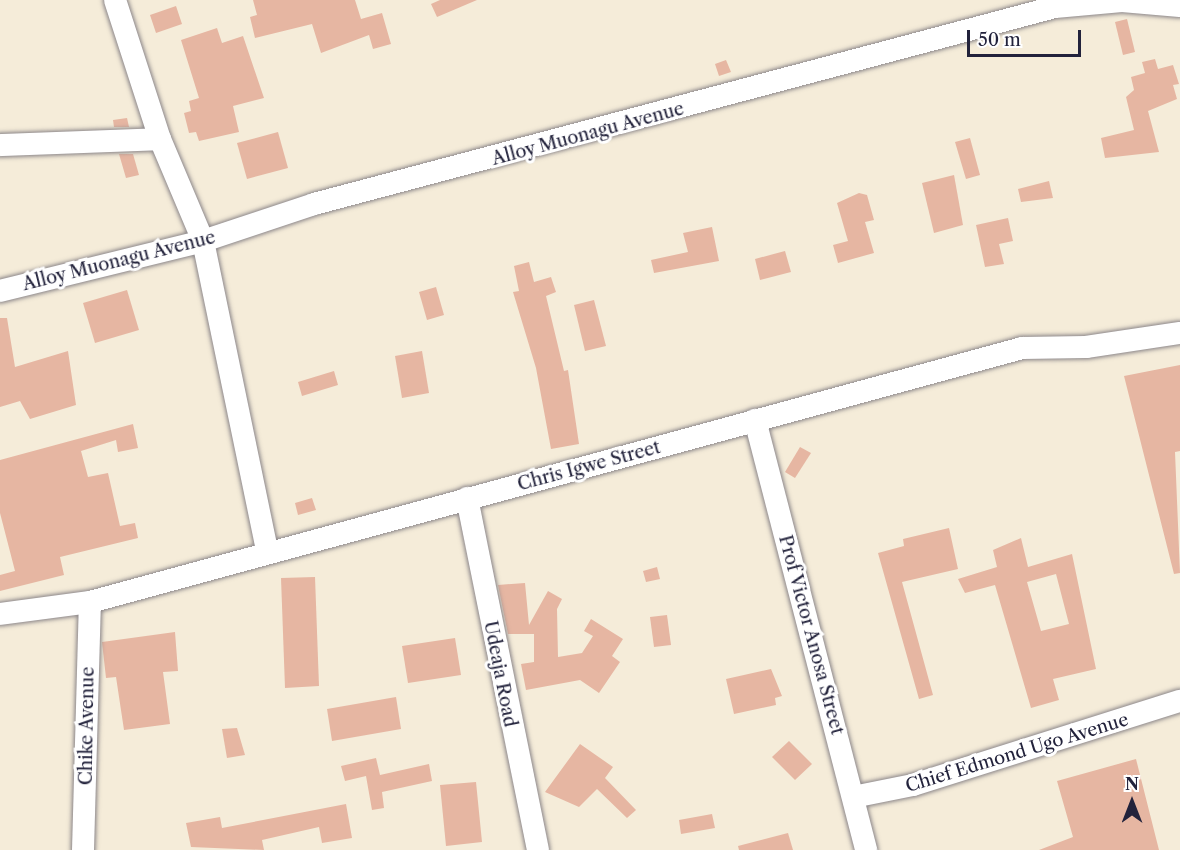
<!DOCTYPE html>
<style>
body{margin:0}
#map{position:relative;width:1180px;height:850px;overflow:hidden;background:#f5ecd9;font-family:"Libre Caslon Text",serif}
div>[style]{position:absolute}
.building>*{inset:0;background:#e6b6a2}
.roads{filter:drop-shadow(0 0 2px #8c878a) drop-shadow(0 0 2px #8c878a)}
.minor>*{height:22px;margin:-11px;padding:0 11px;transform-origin:11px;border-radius:11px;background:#fff}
span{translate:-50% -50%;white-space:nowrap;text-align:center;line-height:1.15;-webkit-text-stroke:6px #fff;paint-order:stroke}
.street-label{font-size:18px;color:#22223b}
.north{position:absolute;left:1102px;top:772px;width:60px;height:60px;-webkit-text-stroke:4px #fff;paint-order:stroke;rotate:0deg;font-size:16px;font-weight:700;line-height:24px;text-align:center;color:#22223b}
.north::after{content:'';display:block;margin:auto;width:21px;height:27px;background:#22223b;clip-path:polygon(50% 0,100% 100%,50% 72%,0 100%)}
.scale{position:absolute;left:967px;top:30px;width:114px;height:27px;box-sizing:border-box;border:3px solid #22223b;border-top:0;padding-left:8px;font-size:18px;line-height:21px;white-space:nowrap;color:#22223b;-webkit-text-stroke:4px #fff;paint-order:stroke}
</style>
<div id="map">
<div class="building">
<div style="clip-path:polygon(253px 0,355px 0,361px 19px,382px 13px,391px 44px,373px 49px,369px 35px,321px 53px,312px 24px,255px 38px,250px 17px,257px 15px)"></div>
<div style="clip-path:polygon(440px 0,477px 0,437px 17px,431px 4px)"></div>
<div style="clip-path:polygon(176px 6px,182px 24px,156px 33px,150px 15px)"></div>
<div style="clip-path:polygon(1127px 19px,1135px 52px,1123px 55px,1115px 22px)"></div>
<div style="clip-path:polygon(217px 28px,222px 43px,243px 36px,264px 98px,233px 106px,239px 132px,199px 141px,196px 132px,189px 133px,184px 113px,191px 111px,189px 101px,199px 98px,181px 40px)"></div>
<div style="clip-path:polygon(1155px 59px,1158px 69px,1173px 65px,1179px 84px,1173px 85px,1177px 99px,1148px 111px,1159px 152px,1105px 158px,1101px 138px,1134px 130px,1126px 97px,1134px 90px,1131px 77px,1145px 73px,1142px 62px)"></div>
<div style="clip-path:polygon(726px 60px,731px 72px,719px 76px,715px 64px)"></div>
<div style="clip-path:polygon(127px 118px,129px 127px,114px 127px,113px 120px)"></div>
<div style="clip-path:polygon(278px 132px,288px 168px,247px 179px,237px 143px)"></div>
<div style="clip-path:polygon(970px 138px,980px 175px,966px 179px,955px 142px)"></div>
<div style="clip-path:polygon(119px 154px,133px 154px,139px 175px,126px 178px)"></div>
<div style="clip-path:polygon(954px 175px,963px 225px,934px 233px,922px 183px)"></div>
<div style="clip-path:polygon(1049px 181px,1053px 198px,1021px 202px,1018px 189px)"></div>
<div style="clip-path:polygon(859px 193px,867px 195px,874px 220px,865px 222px,874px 253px,838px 263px,833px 245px,848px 241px,837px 203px)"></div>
<div style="clip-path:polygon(1008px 218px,1013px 241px,999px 244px,1004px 264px,985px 267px,976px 225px)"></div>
<div style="clip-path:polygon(712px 227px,719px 261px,654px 273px,651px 260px,688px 252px,683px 233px)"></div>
<div style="clip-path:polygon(785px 251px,791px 272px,760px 280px,755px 259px)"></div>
<div style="clip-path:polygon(529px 262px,534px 282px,551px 277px,556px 292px,546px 296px,564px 371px,568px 370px,579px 444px,551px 449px,536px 368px,513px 292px,519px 291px,514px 266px)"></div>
<div style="clip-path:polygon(436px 287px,444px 315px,427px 320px,419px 292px)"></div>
<div style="clip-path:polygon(127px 290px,139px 330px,95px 343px,83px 303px)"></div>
<div style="clip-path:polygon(594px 300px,606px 346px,585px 351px,574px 305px)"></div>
<div style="clip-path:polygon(0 318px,7px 318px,15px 367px,68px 351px,76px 405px,30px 419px,20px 401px,0 407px)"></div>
<div style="clip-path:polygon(422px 351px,429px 393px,402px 398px,395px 356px)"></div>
<div style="clip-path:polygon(1180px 365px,1180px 451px,1175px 452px,1180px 573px,1174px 574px,1124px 376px)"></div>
<div style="clip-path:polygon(334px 371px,338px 385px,302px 396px,298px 382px)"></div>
<div style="clip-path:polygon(133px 424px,138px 448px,118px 452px,116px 440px,81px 451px,88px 477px,108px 473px,120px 526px,135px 523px,138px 538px,60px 557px,64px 575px,0 591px,0 575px,15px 571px,0 513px,0 460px)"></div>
<div style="clip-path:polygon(800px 447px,811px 453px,795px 478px,785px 472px)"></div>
<div style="clip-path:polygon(312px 498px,316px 510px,298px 515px,295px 503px)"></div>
<div style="clip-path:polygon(949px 528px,958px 569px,902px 582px,933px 695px,919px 699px,878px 553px,904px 546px,903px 539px)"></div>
<div style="clip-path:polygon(evenodd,1021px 538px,1028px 567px,1072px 554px,1096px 669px,1053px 679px,1059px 700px,1031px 708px,995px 585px,965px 593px,958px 579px,997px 567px,993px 550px,1021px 538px,1056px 574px,1069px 624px,1041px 631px,1027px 582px,1056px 574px)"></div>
<div style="clip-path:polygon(657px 567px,660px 579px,646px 582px,643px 571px)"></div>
<div style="clip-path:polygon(315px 577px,319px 686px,285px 688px,281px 578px)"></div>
<div style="clip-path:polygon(525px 583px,529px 625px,548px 591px,562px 599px,557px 609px,558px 657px,582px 653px,593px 636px,584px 631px,591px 619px,623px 639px,612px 656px,620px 662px,599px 693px,580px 680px,526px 690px,521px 664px,534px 662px,534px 634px,508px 634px,498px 585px)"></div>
<div style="clip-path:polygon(667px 615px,671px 645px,654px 647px,650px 617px)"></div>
<div style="clip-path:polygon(175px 632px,178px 671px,163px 672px,170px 724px,124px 730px,116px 677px,106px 678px,102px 642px)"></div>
<div style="clip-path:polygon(455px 638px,461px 675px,408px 683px,402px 646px)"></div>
<div style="clip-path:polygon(771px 669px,782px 696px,775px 698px,776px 705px,734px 714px,726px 679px)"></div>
<div style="clip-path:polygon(396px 697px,401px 729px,332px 741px,327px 709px)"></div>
<div style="clip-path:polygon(237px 728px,245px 755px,227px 758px,222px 729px)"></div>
<div style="clip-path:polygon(789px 741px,812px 764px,795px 780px,772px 757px)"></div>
<div style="clip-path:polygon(580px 744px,613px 767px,605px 778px,636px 810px,627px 818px,597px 789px,579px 807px,545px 792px)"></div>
<div style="clip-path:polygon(376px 758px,380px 775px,429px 764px,432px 781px,382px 792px,384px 808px,372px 810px,366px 776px,345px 781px,341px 766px)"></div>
<div style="clip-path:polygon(1136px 759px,1159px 850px,1039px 850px,1073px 837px,1057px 781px)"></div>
<div style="clip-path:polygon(476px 782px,482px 842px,446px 846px,440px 785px)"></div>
<div style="clip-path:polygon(346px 804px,352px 838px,322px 843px,319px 827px,262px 840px,264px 850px,191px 847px,186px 823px,220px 817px,222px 828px)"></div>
<div style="clip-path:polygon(712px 814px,715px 828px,681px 834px,679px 820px)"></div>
<div style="clip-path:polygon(788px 833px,793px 850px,739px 850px,738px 846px)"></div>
</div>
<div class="roads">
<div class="minor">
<div style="left:115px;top:0;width:146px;rotate:72.1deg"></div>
<div style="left:160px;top:139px;width:111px;rotate:67.1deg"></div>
<div style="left:203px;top:241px;width:317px;rotate:78.3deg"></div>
<div style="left:0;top:145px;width:160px;rotate:-2.1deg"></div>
<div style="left:0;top:291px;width:209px;rotate:-13.8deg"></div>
<div style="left:203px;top:241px;width:117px;rotate:-18.4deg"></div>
<div style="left:314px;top:204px;width:767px;rotate:-14.89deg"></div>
<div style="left:1055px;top:7px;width:67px;rotate:-5.1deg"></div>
<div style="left:1122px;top:1px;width:58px;rotate:4.9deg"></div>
<div style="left:755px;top:420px;width:444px;rotate:75.5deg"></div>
<div style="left:467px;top:498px;width:359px;rotate:78.6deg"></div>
<div style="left:0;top:614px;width:91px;rotate:-7.6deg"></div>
<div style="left:90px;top:602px;width:966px;rotate:-15.24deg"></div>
<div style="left:1022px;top:348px;width:64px;rotate:-0.9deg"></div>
<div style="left:1086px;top:347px;width:95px;rotate:-8.5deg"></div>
<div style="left:853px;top:797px;width:61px;rotate:-11.3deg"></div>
<div style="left:913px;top:785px;width:280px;rotate:-17.5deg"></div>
<div style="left:83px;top:850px;width:248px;rotate:-88.4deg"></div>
</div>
</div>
<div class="street-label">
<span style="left:588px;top:134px;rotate:-15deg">Alloy Muonagu Avenue</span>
<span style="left:119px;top:261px;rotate:-14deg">Alloy Muonagu Avenue</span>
<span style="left:589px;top:466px;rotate:-15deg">Chris Igwe Street</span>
<span style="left:811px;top:635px;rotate:75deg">Prof Victor Anosa Street</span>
<span style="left:500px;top:674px;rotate:79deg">Udeaja Road</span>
<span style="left:87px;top:726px;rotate:-89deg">Chike Avenue</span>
<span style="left:1017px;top:753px;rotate:-17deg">Chief Edmond Ugo Avenue</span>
</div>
<div class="north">N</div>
<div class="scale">50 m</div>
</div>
